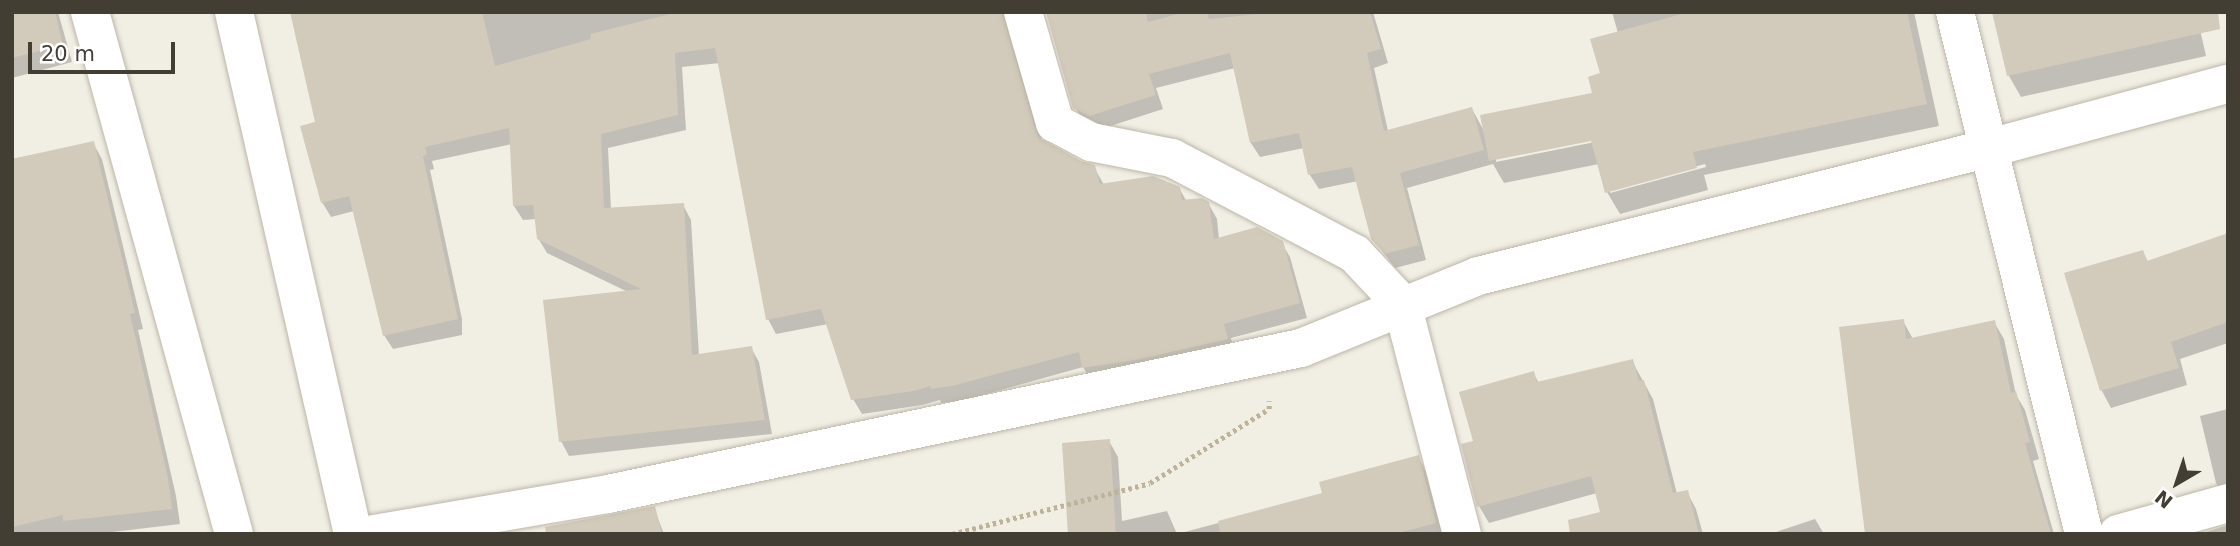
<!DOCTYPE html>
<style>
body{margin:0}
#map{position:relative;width:2240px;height:546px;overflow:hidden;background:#f1eee4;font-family:"DejaVu Sans",sans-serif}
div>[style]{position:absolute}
.shadow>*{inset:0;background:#0003}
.building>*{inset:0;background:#d2caba}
.path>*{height:4.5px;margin-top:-2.25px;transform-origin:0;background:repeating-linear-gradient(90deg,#bdb399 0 3.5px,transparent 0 7px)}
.roads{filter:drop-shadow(0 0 2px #bcb6a7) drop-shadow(0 0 2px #bcb6a7)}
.minor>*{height:38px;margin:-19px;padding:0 19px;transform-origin:19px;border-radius:19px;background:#fff}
span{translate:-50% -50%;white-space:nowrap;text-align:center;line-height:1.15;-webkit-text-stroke:5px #fff;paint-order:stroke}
.frame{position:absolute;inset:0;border:14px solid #433e34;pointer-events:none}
.north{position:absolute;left:2142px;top:448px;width:70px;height:70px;-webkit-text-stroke:5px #fff;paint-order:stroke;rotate:219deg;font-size:19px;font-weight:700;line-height:28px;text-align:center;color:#433e34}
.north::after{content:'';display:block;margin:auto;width:24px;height:32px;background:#433e34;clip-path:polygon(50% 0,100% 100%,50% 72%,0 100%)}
.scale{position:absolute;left:28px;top:42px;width:147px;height:32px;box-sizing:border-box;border:4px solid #433e34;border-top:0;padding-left:9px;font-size:21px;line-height:24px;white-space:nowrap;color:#433e34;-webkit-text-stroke:5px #fff;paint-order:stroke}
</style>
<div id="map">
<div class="shadow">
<div style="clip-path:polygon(12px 12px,58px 12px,72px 62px,12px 78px)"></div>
<div style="clip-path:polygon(291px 12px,1015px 12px,1009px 34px,1042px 141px,1080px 163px,1094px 167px,1104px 185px,1179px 188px,1187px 202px,1208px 203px,1217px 219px,1219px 239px,1281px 242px,1290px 257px,1307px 318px,1231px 338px,1235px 354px,1092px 382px,1083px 367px,965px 400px,941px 403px,940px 400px,922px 405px,862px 414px,853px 399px,828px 324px,776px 334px,768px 319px,720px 63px,682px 67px,686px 130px,608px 148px,611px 209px,683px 205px,691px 220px,699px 356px,751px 348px,759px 362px,772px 434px,569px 456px,561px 441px,628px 292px,547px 253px,538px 238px,536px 219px,523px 220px,514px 206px,512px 144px,432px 161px,434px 169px,430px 170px,462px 319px,462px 335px,393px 349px,384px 335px,354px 211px,331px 217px,322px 202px,318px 124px)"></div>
<div style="clip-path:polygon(evenodd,1048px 12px,1373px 12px,1388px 63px,1374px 68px,1388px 131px,1472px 109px,1484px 131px,1595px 94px,1618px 33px,1612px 12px,1914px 12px,1939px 126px,1704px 175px,1708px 190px,1620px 214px,1607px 192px,1599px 164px,1504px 183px,1493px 164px,1407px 188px,1426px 260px,1395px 268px,1373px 239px,1358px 181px,1319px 189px,1310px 175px,1304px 148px,1260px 157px,1251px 143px,1235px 68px,1156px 88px,1163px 109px,1098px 130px,1084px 123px,1075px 107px,1048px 12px,1599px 138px,1600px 141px,1496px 162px,1496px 158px,1599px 138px,1048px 12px,1705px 164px,1706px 167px,1610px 193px,1610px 190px,1705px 164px)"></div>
<div style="clip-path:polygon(1994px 12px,2196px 12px,2206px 56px,2021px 97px,2009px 76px)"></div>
<div style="clip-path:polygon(93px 143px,102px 159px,143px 329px,138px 330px,176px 496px,180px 524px,96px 534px,12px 534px,12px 159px)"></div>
<div style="clip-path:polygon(2228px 235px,2228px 343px,2180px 359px,2187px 385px,2111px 408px,2102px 391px,2067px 274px,2143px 252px,2148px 262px)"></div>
<div style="clip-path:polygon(1903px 321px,1913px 339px,1994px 322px,2004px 339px,2016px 395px,2025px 410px,2039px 459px,2033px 461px,2054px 534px,1866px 534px)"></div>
<div style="clip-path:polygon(1632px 361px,1653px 399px,1677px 494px,1687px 492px,1696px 509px,1703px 534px,1609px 534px,1597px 493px,1489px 523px,1479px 506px,1475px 442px,1533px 373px,1539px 383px)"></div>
<div style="clip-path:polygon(2228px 409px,2228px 500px,2226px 501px,2216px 483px,2200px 416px)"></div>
<div style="clip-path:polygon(1109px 441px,1118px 457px,1122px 521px,1167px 511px,1177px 534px,1324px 495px,1418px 457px,1427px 473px,1443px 534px,1070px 534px)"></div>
<div style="clip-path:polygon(654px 508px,664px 534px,558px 534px)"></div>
<div style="clip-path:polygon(1815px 519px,1824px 534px,1770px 534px)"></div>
<div style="clip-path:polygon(2228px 525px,2228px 534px,2200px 534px)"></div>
</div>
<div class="building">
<div style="clip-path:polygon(12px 12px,55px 12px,63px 45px,12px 58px)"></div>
<div style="clip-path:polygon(290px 12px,482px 12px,495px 66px,591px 39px,590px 34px,678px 12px,1002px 12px,1038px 137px,1081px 161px,1095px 165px,1100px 184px,1153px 176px,1180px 187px,1182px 200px,1202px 198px,1209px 202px,1214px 239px,1257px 227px,1283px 241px,1300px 303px,1224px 324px,1228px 339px,1136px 360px,1082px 368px,1079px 352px,956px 385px,931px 389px,930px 386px,914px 391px,851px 400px,821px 309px,766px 320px,715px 48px,675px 53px,678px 115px,601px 134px,604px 208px,684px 203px,692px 355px,752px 346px,765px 420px,559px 442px,543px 300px,641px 289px,537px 239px,533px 205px,513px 206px,509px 128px,425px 147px,427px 154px,423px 156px,458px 319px,383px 336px,349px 196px,321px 203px,300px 126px,315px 122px)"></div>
<div style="clip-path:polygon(1046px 12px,1146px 12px,1148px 22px,1185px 12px,1207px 12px,1209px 19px,1277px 12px,1370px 12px,1381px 49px,1367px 53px,1384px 131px,1472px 107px,1484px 150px,1400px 173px,1419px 245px,1385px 254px,1371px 239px,1352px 167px,1308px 175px,1299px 133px,1250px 143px,1230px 53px,1149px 74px,1156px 95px,1089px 116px,1073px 108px)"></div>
<div style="clip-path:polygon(1689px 12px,1907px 12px,1927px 104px,1693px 152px,1697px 168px,1605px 193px,1591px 141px,1489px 161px,1480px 115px,1592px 93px,1588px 77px,1600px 73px,1590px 39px)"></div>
<div style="clip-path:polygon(1992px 12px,2218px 12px,2220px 29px,2007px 76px)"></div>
<div style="clip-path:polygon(94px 141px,135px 313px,130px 314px,168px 478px,172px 509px,63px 521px,63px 515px,12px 527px,12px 159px)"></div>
<div style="clip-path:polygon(2228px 233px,2228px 322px,2171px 342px,2179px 368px,2100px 391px,2064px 273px,2143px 250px,2147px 261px)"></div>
<div style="clip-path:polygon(1904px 319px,1906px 339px,1995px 320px,2011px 393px,2016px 391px,2030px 442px,2025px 443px,2051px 534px,1865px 534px,1839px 327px)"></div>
<div style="clip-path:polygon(1633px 359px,1639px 381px,1644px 380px,1673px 493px,1688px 490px,1699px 534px,1570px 534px,1568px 520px,1600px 512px,1591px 476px,1477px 507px,1461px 444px,1473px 441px,1459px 392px,1534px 371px,1537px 382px)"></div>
<div style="clip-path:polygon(1110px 439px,1116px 534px,1068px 534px,1062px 443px)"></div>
<div style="clip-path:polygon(1419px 455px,1436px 523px,1395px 534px,1220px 534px,1218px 521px,1322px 493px,1319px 482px)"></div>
<div style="clip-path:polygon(655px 506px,662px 534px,546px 534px,545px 527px)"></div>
</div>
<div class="path">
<div style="left:952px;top:534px;width:204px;rotate:-14.4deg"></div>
<div style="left:1150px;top:483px;width:140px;rotate:-31.9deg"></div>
<div style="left:1269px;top:409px;width:8px;rotate:-90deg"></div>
</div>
<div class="roads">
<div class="minor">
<div style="left:90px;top:12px;width:541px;rotate:74.58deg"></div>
<div style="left:234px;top:12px;width:535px;rotate:77.16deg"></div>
<div style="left:1023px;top:12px;width:116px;rotate:73.9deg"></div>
<div style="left:1055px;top:123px;width:41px;rotate:27.8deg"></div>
<div style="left:1091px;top:142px;width:83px;rotate:11.2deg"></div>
<div style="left:1172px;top:158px;width:104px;rotate:27.6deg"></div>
<div style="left:1264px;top:206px;width:103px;rotate:27.8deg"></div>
<div style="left:1355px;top:254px;width:69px;rotate:46.8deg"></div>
<div style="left:1402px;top:304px;width:238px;rotate:75.4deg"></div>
<div style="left:1955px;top:12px;width:538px;rotate:76.12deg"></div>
<div style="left:374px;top:534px;width:237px;rotate:-9.7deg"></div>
<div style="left:608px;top:494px;width:708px;rotate:-11.9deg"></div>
<div style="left:1301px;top:348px;width:191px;rotate:-22.1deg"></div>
<div style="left:1478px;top:276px;width:528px;rotate:-14.04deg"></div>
<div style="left:1990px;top:148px;width:246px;rotate:-15.1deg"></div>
<div style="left:2118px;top:534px;width:114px;rotate:-15.7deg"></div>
</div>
</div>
<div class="frame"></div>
<div class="north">N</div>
<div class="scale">20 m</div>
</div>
